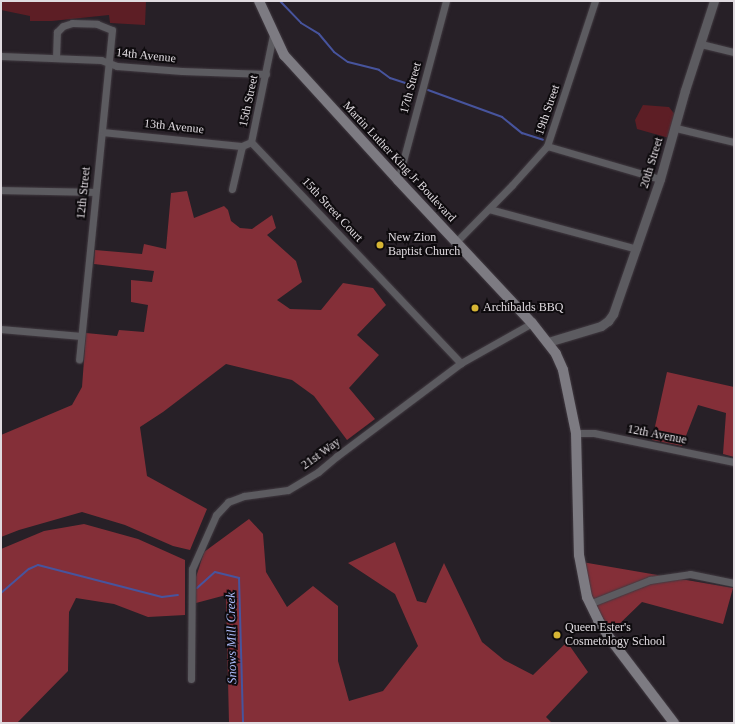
<!DOCTYPE html>
<style>
body{margin:0}
#map{position:relative;width:735px;height:724px;overflow:hidden;background:#272027;font-family:"Times New Roman",serif}
div>[style]{position:absolute}
.green>*{inset:0;background:#5d1e25}
.forest>*{inset:0;background:#842f38}
.stream>*{height:2px;margin:-1px;padding:0 1px;transform-origin:1px;border-radius:1px;background:#47549d}
.roads{filter:drop-shadow(0 0 1px #413a41) drop-shadow(0 0 1px #413a41)}
.minor>*{height:7px;margin:-3.5px;padding:0 3.5px;transform-origin:3.5px;border-radius:3.5px;background:#5c5b60}
.tertiary>*{height:9px;margin:-4.5px;padding:0 4.5px;transform-origin:4.5px;border-radius:4.5px;background:#5c5b60}
.secondary>*{height:10px;margin:-5px;padding:0 5px;transform-origin:5px;border-radius:5px;background:#7d7b82}
.dots>*{width:11px;height:11px;translate:-50% -50%;box-sizing:border-box;border:2px solid #0e0b0e;border-radius:50%}
span{translate:-50% -50%;white-space:nowrap;text-align:center;line-height:1.15;-webkit-text-stroke:4px #0e0b0e;paint-order:stroke}
.street-label{font-size:12px;color:#e0dbe0}
.poi-label{font-size:12px;color:#e0dbe0}
.left{translate:0 -50%;text-align:left}
.water-label{font-size:13px;color:#abbaf8;font-style:italic}
.frame{position:absolute;inset:0;border:2px solid #e0dbe0;pointer-events:none}
</style>
<div id="map">
<div class="green">
<div style="clip-path:polygon(1px 1px,146px 1px,145px 25px,110px 23px,109px 15px,52px 21px,30px 21px,30px 16px,1px 10px)"></div>
<div style="clip-path:polygon(643px 105px,669px 107px,676px 116px,669px 138px,637px 129px,635px 120px)"></div>
</div>
<div class="forest">
<div style="clip-path:polygon(187px 191px,194px 218px,224px 206px,228px 210px,231px 221px,240px 228px,252px 229px,272px 215px,276px 228px,267px 235px,296px 261px,302px 282px,277px 300px,290px 309px,321px 310px,343px 283px,373px 288px,386px 305px,357px 335px,379px 355px,349px 388px,375px 419px,347px 440px,314px 396px,292px 380px,226px 364px,163px 412px,140px 427px,147px 476px,207px 509px,190px 550px,173px 546px,125px 525px,82px 512px,19px 530px,1px 537px,1px 435px,72px 405px,82px 387px,86px 333px,117px 336px,119px 330px,144px 332px,148px 305px,131px 302px,131px 280px,152px 282px,154px 271px,94px 264px,95px 250px,142px 254px,144px 244px,166px 249px,171px 193px)"></div>
<div style="clip-path:polygon(667px 372px,734px 387px,734px 457px,723px 454px,726px 413px,698px 405px,682px 446px,652px 440px)"></div>
<div style="clip-path:polygon(249px 519px,263px 534px,266px 572px,287px 607px,313px 586px,338px 606px,338px 661px,349px 701px,383px 691px,418px 646px,395px 594px,348px 563px,395px 542px,417px 601px,426px 603px,444px 563px,482px 642px,504px 660px,533px 675px,567px 642px,588px 672px,546px 717px,552px 723px,229px 723px,226px 595px,196px 603px,196px 577px,204px 552px)"></div>
<div style="clip-path:polygon(84px 524px,138px 539px,185px 560px,185px 615px,148px 617px,114px 604px,76px 598px,69px 612px,68px 671px,17px 723px,1px 723px,1px 549px,44px 531px)"></div>
<div style="clip-path:polygon(582px 562px,733px 588px,723px 624px,642px 602px,611px 632px,582px 591px)"></div>
</div>
<div class="stream">
<div style="left:280px;top:1px;width:30px;rotate:46deg"></div>
<div style="left:301px;top:23px;width:21px;rotate:31deg"></div>
<div style="left:319px;top:34px;width:23px;rotate:50deg"></div>
<div style="left:334px;top:52px;width:17px;rotate:36deg"></div>
<div style="left:348px;top:62px;width:32px;rotate:14deg"></div>
<div style="left:379px;top:70px;width:14px;rotate:36deg"></div>
<div style="left:390px;top:78px;width:25px;rotate:18deg"></div>
<div style="left:428px;top:90px;width:79px;rotate:20deg"></div>
<div style="left:502px;top:117px;width:26px;rotate:39deg"></div>
<div style="left:522px;top:133px;width:22px;rotate:18deg"></div>
<div style="left:197px;top:588px;width:24px;rotate:-42deg"></div>
<div style="left:215px;top:572px;width:25px;rotate:14deg"></div>
<div style="left:239px;top:578px;width:145px;rotate:88.4deg"></div>
<div style="left:1px;top:593px;width:37px;rotate:-41deg"></div>
<div style="left:29px;top:569px;width:10px;rotate:-24deg"></div>
<div style="left:38px;top:565px;width:128px;rotate:14.5deg"></div>
<div style="left:162px;top:597px;width:16px;rotate:-7deg"></div>
</div>
<div class="roads">
<div class="minor">
<div style="left:701px;top:44px;width:34px;rotate:14deg"></div>
<div style="left:1px;top:56px;width:100px;rotate:2.3deg"></div>
<div style="left:101px;top:60px;width:17px;rotate:21deg"></div>
<div style="left:117px;top:66px;width:65px;rotate:4.4deg"></div>
<div style="left:182px;top:71px;width:84px;rotate:2deg"></div>
<div style="left:56px;top:58px;width:26px;rotate:-88deg"></div>
<div style="left:57px;top:32px;width:8px;rotate:-45deg"></div>
<div style="left:63px;top:26px;width:9px;rotate:-18deg"></div>
<div style="left:72px;top:23px;width:25px;rotate:2deg"></div>
<div style="left:97px;top:24px;width:16px;rotate:22deg"></div>
<div style="left:112px;top:30px;width:331px;rotate:95.7deg"></div>
<div style="left:676px;top:128px;width:60px;rotate:13.6deg"></div>
<div style="left:103px;top:132px;width:140px;rotate:5.8deg"></div>
<div style="left:251px;top:142px;width:305px;rotate:46.5deg"></div>
<div style="left:547px;top:146px;width:118px;rotate:16.3deg"></div>
<div style="left:398px;top:180px;width:185px;rotate:-75deg"></div>
<div style="left:232px;top:189px;width:44px;rotate:-76.9deg"></div>
<div style="left:242px;top:146px;width:10px;rotate:-24deg"></div>
<div style="left:251px;top:142px;width:109px;rotate:-78.4deg"></div>
<div style="left:1px;top:190px;width:94px;rotate:1.2deg"></div>
<div style="left:489px;top:209px;width:153px;rotate:15.1deg"></div>
<div style="left:456px;top:242px;width:80px;rotate:-45.5deg"></div>
<div style="left:512px;top:185px;width:52px;rotate:-48.1deg"></div>
<div style="left:547px;top:146px;width:153px;rotate:-71.7deg"></div>
<div style="left:1px;top:329px;width:80px;rotate:5deg"></div>
<div style="left:576px;top:433px;width:18px"></div>
<div style="left:594px;top:433px;width:143px;rotate:11.7deg"></div>
<div style="left:589px;top:604px;width:66px;rotate:-21.5deg"></div>
<div style="left:650px;top:580px;width:40px;rotate:-8.5deg"></div>
<div style="left:690px;top:574px;width:45px;rotate:11.6deg"></div>
<div style="left:191px;top:679px;width:110px;rotate:-89.5deg"></div>
<div style="left:192px;top:569px;width:59px;rotate:-66deg"></div>
<div style="left:216px;top:515px;width:18px;rotate:-47deg"></div>
<div style="left:228px;top:502px;width:17px;rotate:-21deg"></div>
<div style="left:244px;top:496px;width:44px;rotate:-7.8deg"></div>
<div style="left:288px;top:490px;width:35px;rotate:-31deg"></div>
<div style="left:318px;top:472px;width:25px;rotate:-40deg"></div>
<div style="left:337px;top:456px;width:155px;rotate:-36.9deg"></div>
<div style="left:461px;top:363px;width:81px;rotate:-29.4deg"></div>
</div>
<div class="tertiary">
<div style="left:548px;top:342px;width:55px;rotate:-16.8deg"></div>
<div style="left:601px;top:326px;width:9px;rotate:-36deg"></div>
<div style="left:608px;top:321px;width:9px;rotate:-54deg"></div>
<div style="left:613px;top:314px;width:143px;rotate:-70.8deg"></div>
<div style="left:660px;top:179px;width:92px;rotate:-74.3deg"></div>
<div style="left:685px;top:90px;width:94px;rotate:-72deg"></div>
</div>
<div class="secondary">
<div style="left:259px;top:1px;width:60px;rotate:65.2deg"></div>
<div style="left:284px;top:55px;width:169px;rotate:47.6deg"></div>
<div style="left:398px;top:180px;width:196px;rotate:46.9deg"></div>
<div style="left:532px;top:323px;width:39px;rotate:52deg"></div>
<div style="left:556px;top:354px;width:17px;rotate:66deg"></div>
<div style="left:563px;top:370px;width:64px;rotate:78.3deg"></div>
<div style="left:576px;top:433px;width:122px;rotate:88.6deg"></div>
<div style="left:579px;top:555px;width:43px;rotate:79.2deg"></div>
<div style="left:587px;top:597px;width:25px;rotate:64deg"></div>
<div style="left:598px;top:620px;width:24px;rotate:57deg"></div>
<div style="left:611px;top:640px;width:104px;rotate:52.8deg"></div>
</div>
</div>
<div class="dots">
<div style="left:380px;top:245px;background:#d6b534"></div>
<div style="left:475px;top:308px;background:#d6b534"></div>
<div style="left:557px;top:635px;background:#d6b534"></div>
</div>
<div class="street-label">
<span style="left:146px;top:56px;rotate:6deg">14th Avenue</span>
<span style="left:411px;top:88px;rotate:-75deg">17th Street</span>
<span style="left:249px;top:101px;rotate:-78deg">15th Street</span>
<span style="left:548px;top:110px;rotate:-71deg">19th Street</span>
<span style="left:174px;top:127px;rotate:6deg">13th Avenue</span>
<span style="left:399px;top:162px;rotate:47deg">Martin Luther King Jr Boulevard</span>
<span style="left:652px;top:163px;rotate:-73deg">20th Street</span>
<span style="left:84px;top:193px;rotate:-84deg">12th Street</span>
<span style="left:332px;top:210px;rotate:47deg">15th Street Court</span>
<span style="left:657px;top:435px;rotate:11deg">12th Avenue</span>
<span style="left:321px;top:454px;rotate:-36deg">21st Way</span>
</div>
<div class="poi-label">
<span class="left" style="left:388px;top:245px">New Zion<br>Baptist Church</span>
<span class="left" style="left:483px;top:308px">Archibalds BBQ</span>
<span class="left" style="left:565px;top:635px">Queen Ester's<br>Cosmetology School</span>
</div>
<div class="water-label">
<span style="left:232px;top:638px;rotate:-91deg">Snows Mill Creek</span>
</div>
<div class="frame"></div>
</div>
